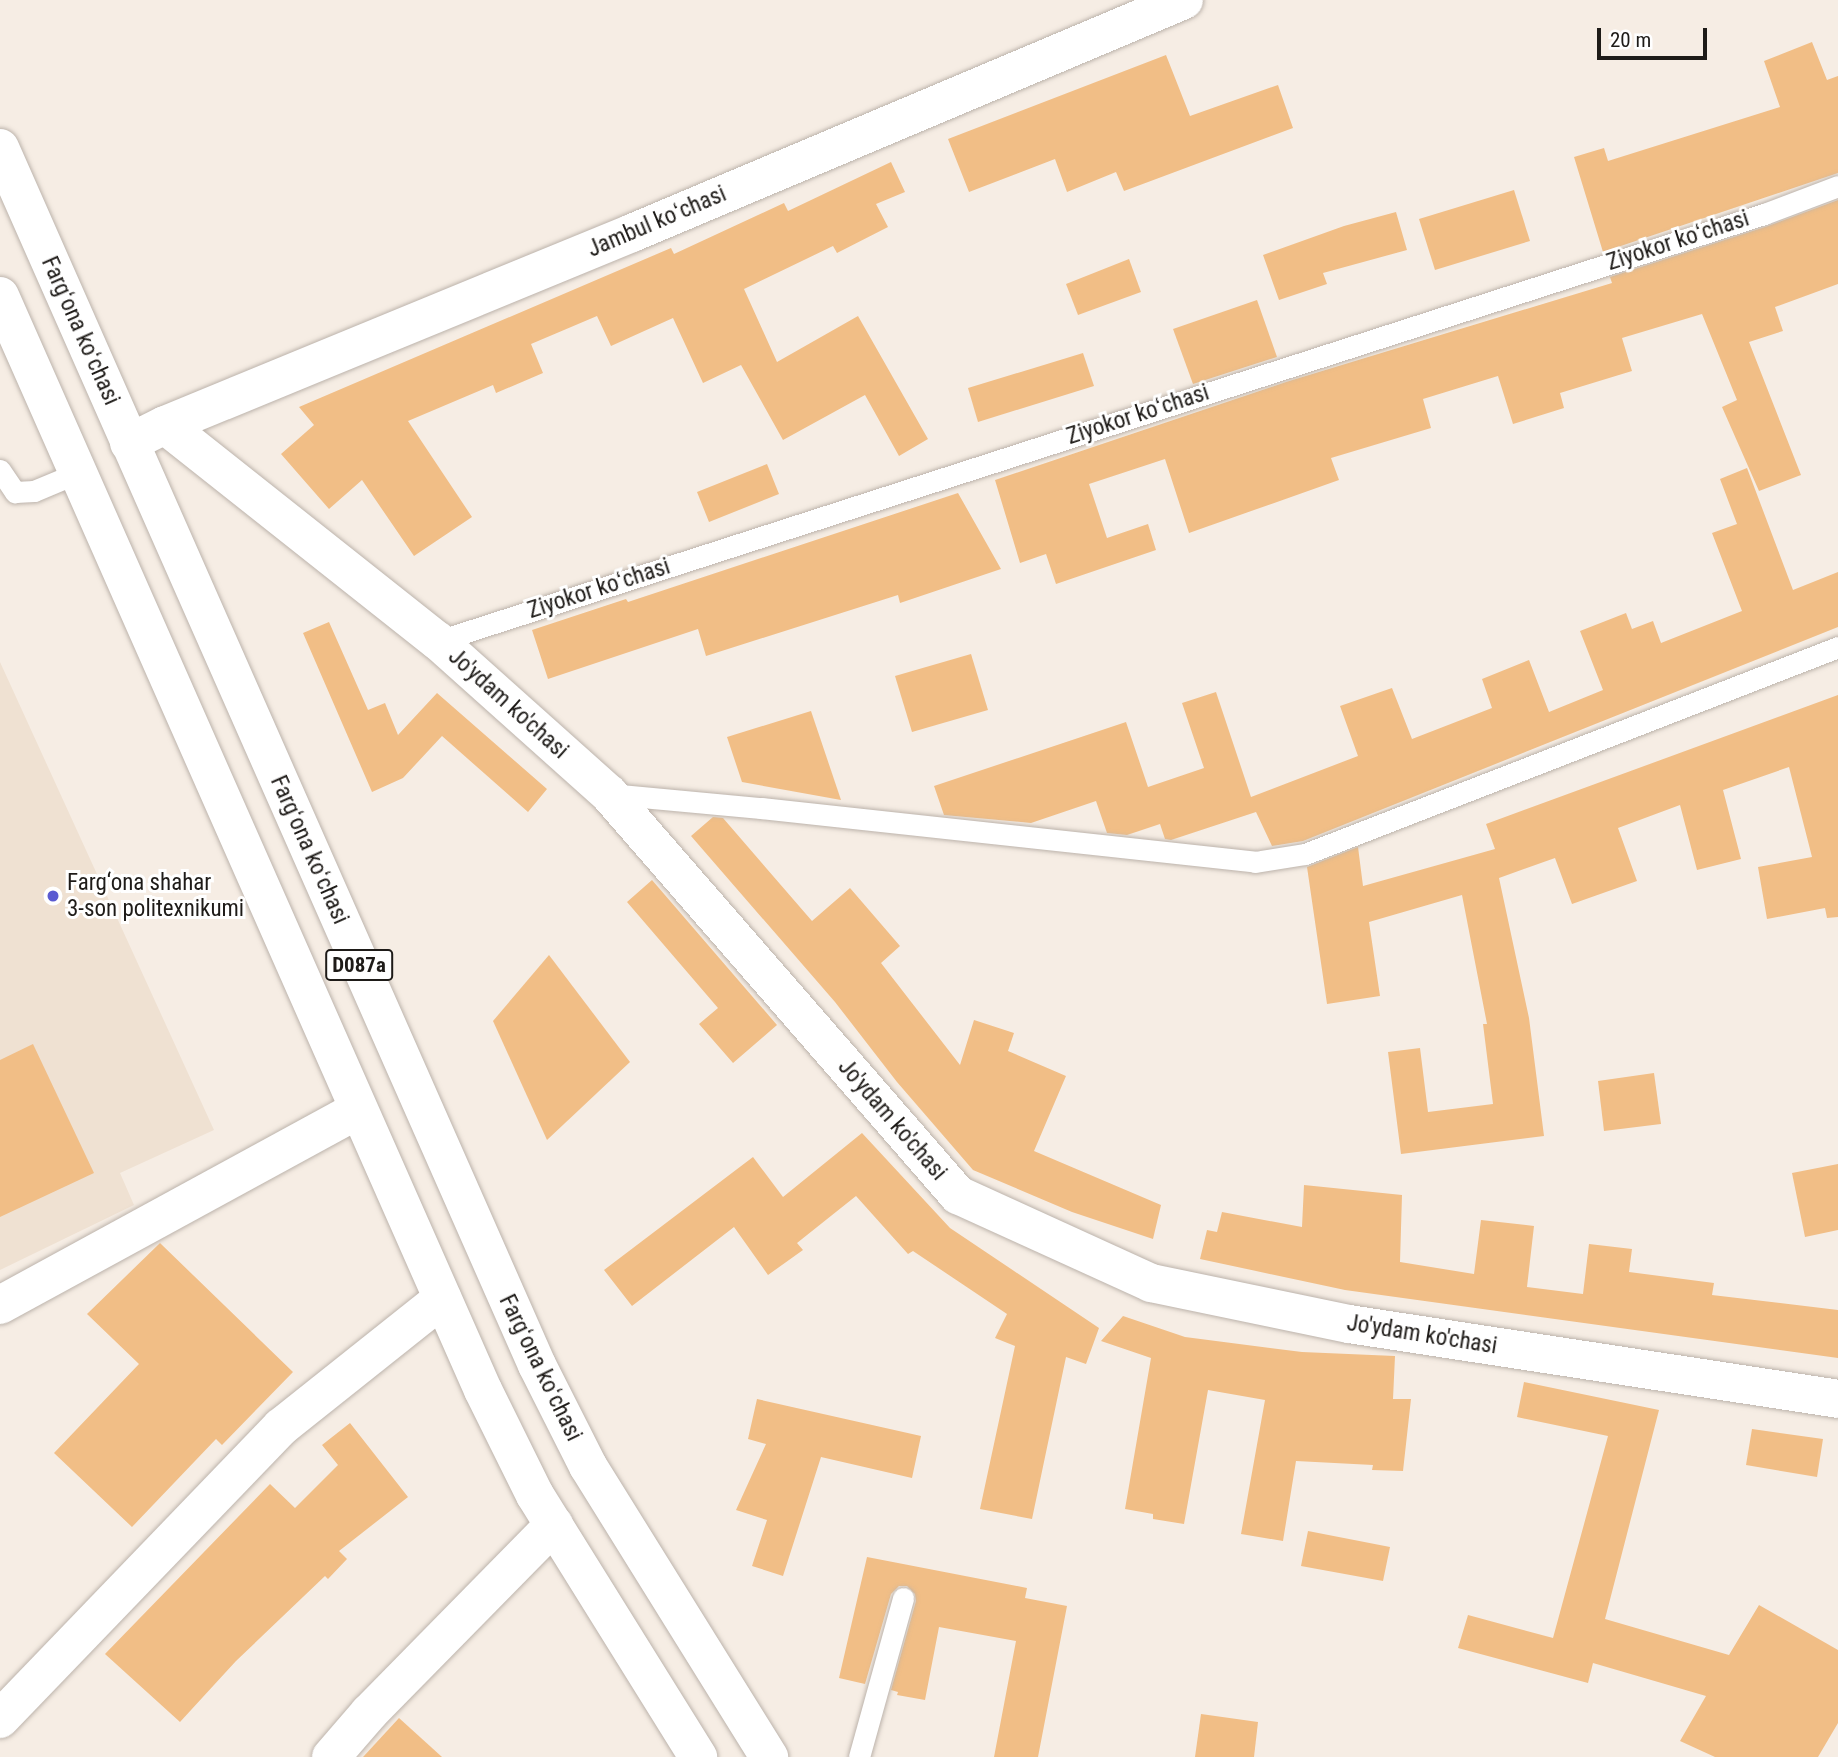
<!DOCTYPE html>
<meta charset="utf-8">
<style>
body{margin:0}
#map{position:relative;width:1838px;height:1757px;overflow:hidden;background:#f6ede4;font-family:"Roboto Condensed",sans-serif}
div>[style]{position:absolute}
.built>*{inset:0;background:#efe1d2}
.building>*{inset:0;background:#f1be86}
.roads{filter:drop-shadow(0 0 2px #bcb3ab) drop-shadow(0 0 2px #bcb3ab)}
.lane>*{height:21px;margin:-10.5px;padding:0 10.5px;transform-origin:10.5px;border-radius:10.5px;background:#fff}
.street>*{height:38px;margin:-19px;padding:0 19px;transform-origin:19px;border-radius:19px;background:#fff}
.secondary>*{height:38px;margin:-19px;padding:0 19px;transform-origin:19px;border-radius:19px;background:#fff}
.primary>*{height:38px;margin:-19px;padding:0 19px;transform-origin:19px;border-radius:19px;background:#fff}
.dots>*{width:19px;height:19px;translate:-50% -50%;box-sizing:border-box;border:4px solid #fff;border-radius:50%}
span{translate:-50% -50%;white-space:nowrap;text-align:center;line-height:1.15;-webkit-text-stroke:6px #fff;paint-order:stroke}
.shield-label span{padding:2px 5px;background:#fff;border:2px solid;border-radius:5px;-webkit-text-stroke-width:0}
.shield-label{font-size:21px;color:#1e1b18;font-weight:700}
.street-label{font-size:23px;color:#1e1b18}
.poi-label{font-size:23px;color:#1e1b18}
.left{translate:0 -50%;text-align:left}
.scale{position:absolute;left:1597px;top:28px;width:110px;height:32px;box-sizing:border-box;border:4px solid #1e1b18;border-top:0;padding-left:9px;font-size:21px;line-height:24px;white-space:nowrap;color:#1e1b18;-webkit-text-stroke:5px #fff;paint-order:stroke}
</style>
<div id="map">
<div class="built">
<div style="clip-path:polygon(0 662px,214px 1130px,120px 1173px,134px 1205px,0 1270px)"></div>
</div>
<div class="building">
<div style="clip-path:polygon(1812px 42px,1827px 80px,1838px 76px,1838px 173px,1603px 252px,1574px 157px,1604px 148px,1608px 161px,1780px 107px,1764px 61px)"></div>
<div style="clip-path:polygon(1166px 55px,1190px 116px,1278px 85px,1293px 128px,1124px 191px,1116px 172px,1067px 192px,1055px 159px,969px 192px,948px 139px)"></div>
<div style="clip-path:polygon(891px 162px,905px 192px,876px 204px,888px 227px,837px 253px,833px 246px,744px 289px,777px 362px,858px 316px,928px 439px,899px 456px,865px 395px,783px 440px,741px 365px,703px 383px,673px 318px,611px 346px,597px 316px,531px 344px,543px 373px,496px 393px,493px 385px,408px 421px,472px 517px,414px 556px,362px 480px,329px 509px,281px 454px,314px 425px,299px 407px,671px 248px,674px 254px,784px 203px,788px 211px)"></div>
<div style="clip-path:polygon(1514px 190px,1530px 241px,1435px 270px,1419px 219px)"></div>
<div style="clip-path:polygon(1838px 200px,1838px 284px,1775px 307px,1783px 331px,1749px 342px,1801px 475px,1759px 491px,1722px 407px,1737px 400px,1702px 314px,1622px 338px,1632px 371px,1560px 393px,1564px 408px,1513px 424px,1498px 376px,1423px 399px,1431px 428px,1331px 458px,1339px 480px,1189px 533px,1165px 459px,1089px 484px,1107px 538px,1148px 524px,1156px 550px,1056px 584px,1046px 554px,1020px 563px,995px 480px,1286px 382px,1612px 283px,1610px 277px,1768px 226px)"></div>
<div style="clip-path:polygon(1396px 212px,1407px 250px,1323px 273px,1327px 284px,1279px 300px,1263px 255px,1344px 226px)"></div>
<div style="clip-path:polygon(1129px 259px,1141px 292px,1078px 315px,1066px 284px)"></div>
<div style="clip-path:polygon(1257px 300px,1277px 357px,1193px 384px,1173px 329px)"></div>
<div style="clip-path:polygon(1083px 353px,1094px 386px,978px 422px,968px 388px)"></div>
<div style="clip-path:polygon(767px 464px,779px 494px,709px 522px,697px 492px)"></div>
<div style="clip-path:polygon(1747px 468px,1793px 590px,1838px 572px,1838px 627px,1303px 841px,1272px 846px,1256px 812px,1171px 840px,1165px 839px,1160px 824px,1127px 835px,1107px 833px,1096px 801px,1031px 823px,944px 815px,934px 786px,1126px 722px,1148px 787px,1204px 768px,1182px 703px,1216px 692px,1251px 797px,1358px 756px,1340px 706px,1392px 688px,1412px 739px,1492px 708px,1482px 679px,1529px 660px,1549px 712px,1603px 690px,1580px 631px,1626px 613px,1632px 629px,1653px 621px,1661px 643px,1742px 611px,1712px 533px,1737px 524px,1720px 479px)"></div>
<div style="clip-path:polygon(958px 493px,1001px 569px,900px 603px,898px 595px,706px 656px,698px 629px,548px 679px,532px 630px,626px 599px,628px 602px)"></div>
<div style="clip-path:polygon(329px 622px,368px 710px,385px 703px,398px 735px,437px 693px,547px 789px,528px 812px,442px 736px,403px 778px,372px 792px,303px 633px)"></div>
<div style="clip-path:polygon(971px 654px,988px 710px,912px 732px,895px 676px)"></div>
<div style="clip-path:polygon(1838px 695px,1838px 917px,1827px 918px,1825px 908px,1767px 919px,1758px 867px,1812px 857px,1789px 767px,1723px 790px,1741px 859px,1697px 870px,1680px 805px,1618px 828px,1637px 881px,1572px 904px,1555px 858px,1499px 878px,1529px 1018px,1544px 1136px,1401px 1154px,1388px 1052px,1420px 1048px,1428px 1112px,1493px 1104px,1483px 1024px,1487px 1024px,1462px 895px,1369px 922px,1380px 996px,1327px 1004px,1307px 867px,1358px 847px,1363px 886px,1495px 849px,1486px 824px)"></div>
<div style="clip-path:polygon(811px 711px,841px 800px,742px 782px,727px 737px)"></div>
<div style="clip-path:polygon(713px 817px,723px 818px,812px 921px,850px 888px,900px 946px,881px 963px,960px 1065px,974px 1020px,1014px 1033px,1008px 1051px,1066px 1076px,1034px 1151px,1161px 1205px,1153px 1239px,1072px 1212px,973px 1170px,897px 1082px,835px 1002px,691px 836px)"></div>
<div style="clip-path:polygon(652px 880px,777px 1025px,733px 1063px,699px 1024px,718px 1008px,627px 902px)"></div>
<div style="clip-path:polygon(549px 955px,630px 1062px,547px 1140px,493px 1021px)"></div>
<div style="clip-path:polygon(33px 1044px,94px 1173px,0 1217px,0 1060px)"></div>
<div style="clip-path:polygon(1654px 1073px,1661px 1124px,1604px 1131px,1598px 1081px)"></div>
<div style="clip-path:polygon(862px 1133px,950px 1228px,1099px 1328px,1086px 1364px,1066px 1357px,1032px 1519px,980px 1509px,1015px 1346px,995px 1338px,1007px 1314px,913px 1251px,908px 1254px,856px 1196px,797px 1243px,803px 1250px,768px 1275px,734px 1227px,632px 1306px,604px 1270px,753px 1157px,783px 1197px)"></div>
<div style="clip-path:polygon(1838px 1164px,1838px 1230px,1805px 1237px,1792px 1173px)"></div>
<div style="clip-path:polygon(1304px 1185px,1402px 1195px,1400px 1262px,1474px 1274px,1481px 1220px,1534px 1226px,1527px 1287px,1583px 1294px,1589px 1244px,1632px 1249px,1629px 1272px,1714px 1283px,1712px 1295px,1838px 1310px,1838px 1358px,1345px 1290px,1200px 1259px,1207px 1230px,1217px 1232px,1222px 1212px,1302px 1227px)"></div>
<div style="clip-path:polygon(160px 1243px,293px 1372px,222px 1445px,216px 1439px,132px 1527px,54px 1453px,139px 1364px,87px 1314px)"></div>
<div style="clip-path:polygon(1123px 1316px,1185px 1337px,1302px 1352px,1395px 1356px,1393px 1399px,1411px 1399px,1403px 1471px,1372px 1470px,1373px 1465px,1296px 1461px,1283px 1541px,1241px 1534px,1265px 1400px,1208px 1390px,1184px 1524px,1153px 1519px,1153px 1514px,1125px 1509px,1151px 1358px,1101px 1341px)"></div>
<div style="clip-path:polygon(1524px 1382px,1659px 1410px,1605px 1619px,1729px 1655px,1759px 1605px,1838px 1650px,1838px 1723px,1818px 1757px,1715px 1757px,1680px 1741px,1706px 1696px,1593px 1663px,1588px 1683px,1458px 1648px,1468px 1615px,1553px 1638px,1608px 1436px,1517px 1417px)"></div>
<div style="clip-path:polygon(757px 1399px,921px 1436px,912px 1478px,821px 1457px,783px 1576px,752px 1566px,767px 1520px,736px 1510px,766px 1444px,748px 1439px)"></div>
<div style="clip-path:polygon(350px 1423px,408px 1497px,339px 1551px,347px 1559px,328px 1579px,325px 1576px,236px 1661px,180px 1722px,105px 1654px,270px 1484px,295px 1508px,338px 1465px,322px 1445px)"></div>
<div style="clip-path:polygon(1752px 1429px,1823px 1439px,1817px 1477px,1746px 1465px)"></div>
<div style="clip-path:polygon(1308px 1531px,1390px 1547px,1383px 1581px,1301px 1566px)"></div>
<div style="clip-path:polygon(867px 1557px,1027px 1588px,1025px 1598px,1067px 1606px,1038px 1757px,994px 1757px,1016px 1641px,939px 1627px,925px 1700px,897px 1695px,898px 1692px,891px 1690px,916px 1601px,915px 1594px,907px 1586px,899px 1586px,891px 1594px,865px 1684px,839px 1678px)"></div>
<div style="clip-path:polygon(1201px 1714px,1258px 1722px,1254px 1757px,1195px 1757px)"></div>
<div style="clip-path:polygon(399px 1718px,442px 1757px,363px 1757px)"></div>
</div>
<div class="roads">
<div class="lane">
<div style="left:0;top:470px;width:27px;rotate:56deg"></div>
<div style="left:15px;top:492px;width:19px;rotate:-3deg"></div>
<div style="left:34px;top:491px;width:47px;rotate:-22.7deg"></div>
<div style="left:438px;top:641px;width:1393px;rotate:-17.85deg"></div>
<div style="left:1764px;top:214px;width:79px;rotate:-20.7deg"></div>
<div style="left:609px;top:794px;width:153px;rotate:5.3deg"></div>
<div style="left:761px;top:808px;width:497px;rotate:6.2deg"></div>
<div style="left:1255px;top:862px;width:51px;rotate:-9.1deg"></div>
<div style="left:1305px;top:854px;width:572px;rotate:-21.22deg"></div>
<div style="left:859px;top:1757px;width:165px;rotate:-74.5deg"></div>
</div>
<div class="street">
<div style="left:165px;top:425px;width:348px;rotate:38.4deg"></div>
<div style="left:438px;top:641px;width:229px;rotate:41.8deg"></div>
<div style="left:609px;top:794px;width:532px;rotate:48.97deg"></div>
<div style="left:958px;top:1195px;width:212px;rotate:24.5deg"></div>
<div style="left:1151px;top:1283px;width:202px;rotate:11.7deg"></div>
<div style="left:1349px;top:1324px;width:495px;rotate:8.7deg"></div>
<div style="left:0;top:1305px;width:408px;rotate:-28.6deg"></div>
<div style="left:0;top:1719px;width:405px;rotate:-46.1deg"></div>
<div style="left:281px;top:1427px;width:206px;rotate:-38.5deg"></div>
<div style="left:331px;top:1757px;width:58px;rotate:-49.2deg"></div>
<div style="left:369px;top:1713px;width:264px;rotate:-45.5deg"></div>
</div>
<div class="secondary">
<div style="left:129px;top:443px;width:40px;rotate:-26.6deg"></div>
<div style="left:165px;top:425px;width:505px;rotate:-22.35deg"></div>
<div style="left:632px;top:233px;width:599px;rotate:-22.88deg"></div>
</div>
<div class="primary">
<div style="left:0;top:148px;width:1330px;rotate:66.19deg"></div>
<div style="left:537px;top:1365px;width:113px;rotate:63.2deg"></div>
<div style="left:588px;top:1466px;width:343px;rotate:58.1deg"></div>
<div style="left:0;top:296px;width:1196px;rotate:66.18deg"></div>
<div style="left:483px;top:1390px;width:117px;rotate:63.7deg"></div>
<div style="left:535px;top:1495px;width:309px;rotate:58.1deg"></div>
</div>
</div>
<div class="dots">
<div style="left:53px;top:896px;background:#5a5ad1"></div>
</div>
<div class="shield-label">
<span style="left:359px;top:965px">D087a</span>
</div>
<div class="street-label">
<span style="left:657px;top:222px;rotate:-23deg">Jambul koʻchasi</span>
<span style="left:1678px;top:241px;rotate:-18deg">Ziyokor koʻchasi</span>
<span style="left:80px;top:331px;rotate:66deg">Fargʻona koʻchasi</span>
<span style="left:1138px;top:415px;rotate:-18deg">Ziyokor koʻchasi</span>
<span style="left:599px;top:589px;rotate:-18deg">Ziyokor koʻchasi</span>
<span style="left:508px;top:704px;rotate:42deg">Jo'ydam ko'chasi</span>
<span style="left:309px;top:850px;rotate:66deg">Fargʻona koʻchasi</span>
<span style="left:892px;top:1120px;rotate:49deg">Jo'ydam ko'chasi</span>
<span style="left:1422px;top:1335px;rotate:9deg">Jo'ydam ko'chasi</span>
<span style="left:540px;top:1368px;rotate:64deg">Fargʻona koʻchasi</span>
</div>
<div class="poi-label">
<span class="left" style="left:67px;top:896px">Farg‘ona shahar<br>3-son politexnikumi</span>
</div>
<div class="scale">20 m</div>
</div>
